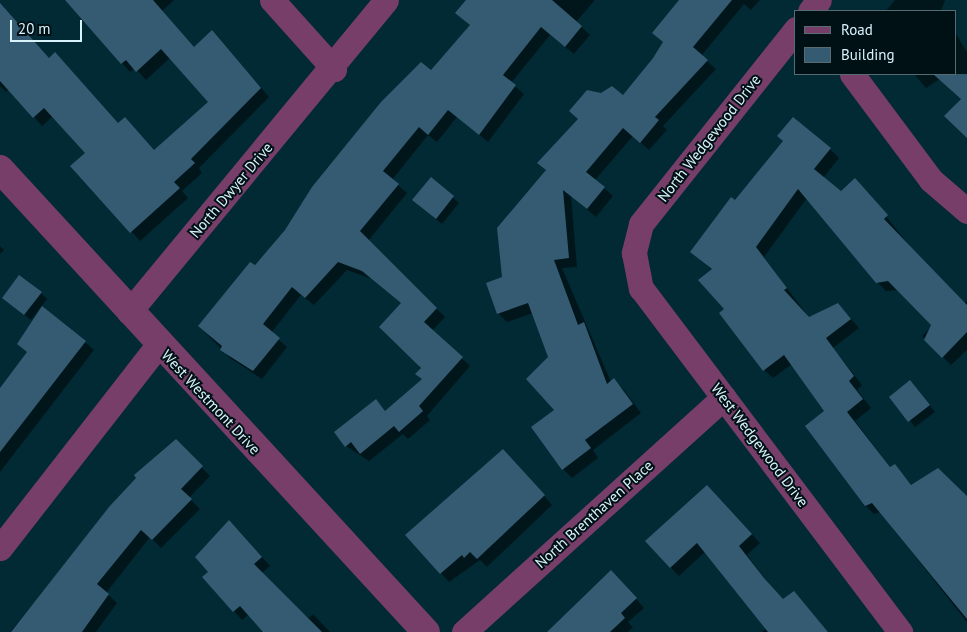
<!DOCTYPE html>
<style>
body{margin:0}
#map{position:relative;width:967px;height:632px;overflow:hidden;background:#012a34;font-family:"PT Sans",sans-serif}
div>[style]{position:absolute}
.shadow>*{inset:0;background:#0007}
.building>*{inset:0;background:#355b72}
.minor>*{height:25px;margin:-12.5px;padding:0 12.5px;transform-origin:12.5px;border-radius:12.5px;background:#763e68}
.tertiary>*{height:28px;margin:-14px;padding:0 14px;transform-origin:14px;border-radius:14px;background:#763e68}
span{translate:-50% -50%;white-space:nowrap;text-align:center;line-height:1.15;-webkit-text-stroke:4px #001116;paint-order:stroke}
.street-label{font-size:15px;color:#d9f3fb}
.legend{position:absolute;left:794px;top:10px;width:162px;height:65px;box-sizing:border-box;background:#001116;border:1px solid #576b72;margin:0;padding:6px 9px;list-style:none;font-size:15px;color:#d9f3fb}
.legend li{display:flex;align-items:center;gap:10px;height:25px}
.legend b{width:25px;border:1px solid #576b72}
.scale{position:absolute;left:10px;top:20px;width:72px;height:22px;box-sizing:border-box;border:2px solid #d9f3fb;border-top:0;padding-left:6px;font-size:15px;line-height:18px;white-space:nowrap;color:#d9f3fb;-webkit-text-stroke:4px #001116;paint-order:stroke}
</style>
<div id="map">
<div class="shadow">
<div style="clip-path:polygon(66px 0,174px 0,162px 11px,194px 48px,220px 41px,269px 97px,199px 168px,202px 173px,182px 191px,188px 198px,140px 241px,72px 166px,86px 153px,53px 116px,42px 126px,9px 89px,6px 92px,0 86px,0 4px,49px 59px,118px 124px,155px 152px,210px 102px,171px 57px,146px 80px,135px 68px,130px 72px)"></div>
<div style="clip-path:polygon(467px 0,595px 0,576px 22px,590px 35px,574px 54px,550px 35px,511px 83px,524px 94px,488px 142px,457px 117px,437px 142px,428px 135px,392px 180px,407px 193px,368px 241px,445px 317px,432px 331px,470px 366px,427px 416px,430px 420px,408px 439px,403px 434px,369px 461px,346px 446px,376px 400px,386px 412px,423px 380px,402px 304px,372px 279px,347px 270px,314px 305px,301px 295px,271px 333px,287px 347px,262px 379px,230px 358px,199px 326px,471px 26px,457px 13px)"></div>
<div style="clip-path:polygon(686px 0,760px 0,751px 10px,744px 4px,701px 56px,716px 69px,663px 126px,667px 130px,649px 150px,633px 136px,595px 180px,613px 196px,596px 217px,571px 196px,577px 267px,562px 268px,611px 382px,614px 380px,623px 389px,641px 413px,593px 450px,598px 458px,572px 478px,563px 469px,550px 358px,533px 313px,507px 322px,499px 314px,488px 284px,503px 278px,547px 171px,539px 163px,623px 97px,664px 43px,653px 33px)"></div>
<div style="clip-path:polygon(895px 0,945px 0,941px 11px,886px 11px)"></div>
<div style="clip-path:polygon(956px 34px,967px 52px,967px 137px,946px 116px,961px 98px,940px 79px,926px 88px,914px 74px,956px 74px)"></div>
<div style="clip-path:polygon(830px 149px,839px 158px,823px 178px,841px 193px,864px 189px,938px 281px,964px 304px,967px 301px,967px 350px,951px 365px,922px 336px,933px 325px,898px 290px,886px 291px,877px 282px,807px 198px,764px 257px,810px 319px,838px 304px,859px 328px,833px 348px,862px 385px,857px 390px,871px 408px,855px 421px,891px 468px,895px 466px,912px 486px,967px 500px,967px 622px,880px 512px,874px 514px,865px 505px,826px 411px,792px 364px,773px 378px,764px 370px,726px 309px,712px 270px,692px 252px,735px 202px)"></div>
<div style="clip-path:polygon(431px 179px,459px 203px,442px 224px,420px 206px)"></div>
<div style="clip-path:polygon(0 246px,4px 250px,0 254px)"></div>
<div style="clip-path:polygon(41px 293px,47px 299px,31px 320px,10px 303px)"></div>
<div style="clip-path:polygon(85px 342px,94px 350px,0 472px,0 391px,28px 353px,18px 344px)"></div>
<div style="clip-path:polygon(910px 382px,935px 412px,915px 427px,891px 397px)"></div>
<div style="clip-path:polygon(175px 441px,210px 476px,189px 498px,200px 509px,161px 548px,150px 537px,106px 593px,117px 603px,96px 632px,10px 632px,138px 478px)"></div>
<div style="clip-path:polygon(512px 459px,552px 505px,487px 567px,480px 560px,449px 582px,406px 535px)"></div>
<div style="clip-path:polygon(715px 495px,760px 543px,747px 555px,773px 589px,784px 600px,794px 592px,828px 632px,762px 632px,767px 628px,705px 552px,679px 576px,670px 567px)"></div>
<div style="clip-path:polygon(238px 530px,270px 566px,262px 573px,290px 605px,309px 618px,313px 614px,330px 632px,264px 632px,249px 614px,242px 620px,234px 611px,210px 572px)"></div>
<div style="clip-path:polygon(620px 580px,644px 608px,628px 622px,633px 627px,628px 632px,547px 632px)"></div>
</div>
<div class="building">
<div style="clip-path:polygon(65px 0,153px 0,194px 47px,212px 30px,261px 88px,191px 159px,195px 163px,174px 182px,180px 188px,130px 233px,70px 166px,85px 153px,44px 108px,33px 118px,0 81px,0 3px,49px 58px,55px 52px,118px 123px,125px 117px,154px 150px,208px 102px,161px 49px,136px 72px,126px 60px,121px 64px)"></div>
<div style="clip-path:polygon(466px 0,552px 0,582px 26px,565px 47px,541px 27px,503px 75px,516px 85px,479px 135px,448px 110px,428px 135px,419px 127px,383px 171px,399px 184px,360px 231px,437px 308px,424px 322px,463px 357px,419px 406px,423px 411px,399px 432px,394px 426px,360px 454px,351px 442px,345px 447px,334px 432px,376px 399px,385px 411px,422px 379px,415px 374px,421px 368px,379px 327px,401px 303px,362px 271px,338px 262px,305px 298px,292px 287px,263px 324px,280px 338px,253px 371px,220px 350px,222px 346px,198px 326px,250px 262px,255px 265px,285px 230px,312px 187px,381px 102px,421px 62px,431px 70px,470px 25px,455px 13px)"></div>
<div style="clip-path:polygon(679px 0,732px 0,693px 47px,708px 60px,655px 117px,659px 120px,640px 143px,623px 128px,586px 172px,605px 187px,587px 209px,563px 190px,569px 258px,554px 260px,578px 325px,584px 322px,607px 384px,614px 378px,633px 404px,585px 440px,591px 448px,562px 470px,531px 427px,554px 410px,526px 379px,548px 357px,528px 303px,497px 314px,486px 283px,502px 277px,497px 228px,546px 170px,537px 163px,578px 119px,569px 111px,587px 90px,601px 93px,612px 86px,623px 95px,653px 58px,663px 42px,652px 33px)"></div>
<div style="clip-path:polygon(933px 74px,967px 74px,967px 138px,944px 116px,961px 99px)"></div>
<div style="clip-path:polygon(793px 117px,831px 148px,814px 169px,841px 191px,855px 178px,888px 215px,884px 219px,967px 305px,967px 332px,942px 358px,924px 340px,931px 325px,888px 281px,876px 283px,798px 189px,756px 247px,787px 288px,784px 290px,809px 317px,838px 303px,851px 319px,826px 338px,854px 376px,849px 381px,863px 399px,847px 412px,890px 467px,895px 464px,911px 485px,938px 468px,967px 496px,967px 619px,872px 503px,865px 506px,805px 426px,824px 411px,784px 355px,763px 371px,719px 313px,724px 309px,698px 280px,712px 269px,690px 252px,731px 197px,735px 200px,783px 141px,777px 136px)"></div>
<div style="clip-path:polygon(431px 177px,454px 196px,436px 219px,412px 200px)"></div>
<div style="clip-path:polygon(19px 275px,42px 292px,24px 315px,2px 298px)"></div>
<div style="clip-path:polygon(42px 306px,86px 341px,0 452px,0 388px,27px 352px,17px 344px)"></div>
<div style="clip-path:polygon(910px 380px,930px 405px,908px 422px,889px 397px)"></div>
<div style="clip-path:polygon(176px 439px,203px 466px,181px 489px,192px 499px,152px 540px,141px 530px,97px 584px,109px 594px,82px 632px,11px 632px,109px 507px,136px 478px,134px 475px)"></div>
<div style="clip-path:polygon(503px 449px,545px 495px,477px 559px,470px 552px,464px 558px,462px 555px,440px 574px,405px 535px)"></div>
<div style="clip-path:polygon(707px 485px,752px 534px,739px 546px,764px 578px,783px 599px,794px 591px,828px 632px,768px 632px,697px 543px,670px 568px,645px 541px)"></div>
<div style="clip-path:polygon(229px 520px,262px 557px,254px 564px,322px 632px,263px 632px,240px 606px,233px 612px,202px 577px,208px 572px,195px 557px)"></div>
<div style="clip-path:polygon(611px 570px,637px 598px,621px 613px,625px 618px,610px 632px,547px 632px)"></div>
</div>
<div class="minor">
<div style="left:272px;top:0;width:93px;rotate:48.1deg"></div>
<div style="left:810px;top:11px;width:14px;rotate:-51deg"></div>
<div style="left:796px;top:29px;width:249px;rotate:128.5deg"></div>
<div style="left:641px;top:224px;width:30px;rotate:104deg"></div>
<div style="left:634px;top:253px;width:36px;rotate:79deg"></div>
<div style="left:641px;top:288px;width:431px;rotate:53deg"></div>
<div style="left:852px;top:74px;width:132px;rotate:53.3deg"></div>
<div style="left:931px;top:180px;width:48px;rotate:40.7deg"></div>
<div style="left:129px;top:312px;width:404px;rotate:-50.5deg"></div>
<div style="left:0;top:548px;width:257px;rotate:-52.1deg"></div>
<div style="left:464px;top:632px;width:350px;rotate:-42.1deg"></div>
</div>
<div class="tertiary">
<div style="left:0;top:169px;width:629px;rotate:47.38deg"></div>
</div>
<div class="street-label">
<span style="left:709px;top:138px;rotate:-52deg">North Wedgewood Drive</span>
<span style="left:231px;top:190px;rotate:-50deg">North Dwyer Drive</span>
<span style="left:211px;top:402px;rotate:47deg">West Westmont Drive</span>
<span style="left:760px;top:445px;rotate:53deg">West Wedgewood Drive</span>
<span style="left:594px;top:514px;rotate:-42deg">North Brenthaven Place</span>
</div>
<ul class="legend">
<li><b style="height:6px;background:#763e68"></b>Road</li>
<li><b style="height:14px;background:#355b72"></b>Building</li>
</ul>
<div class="scale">20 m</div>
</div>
